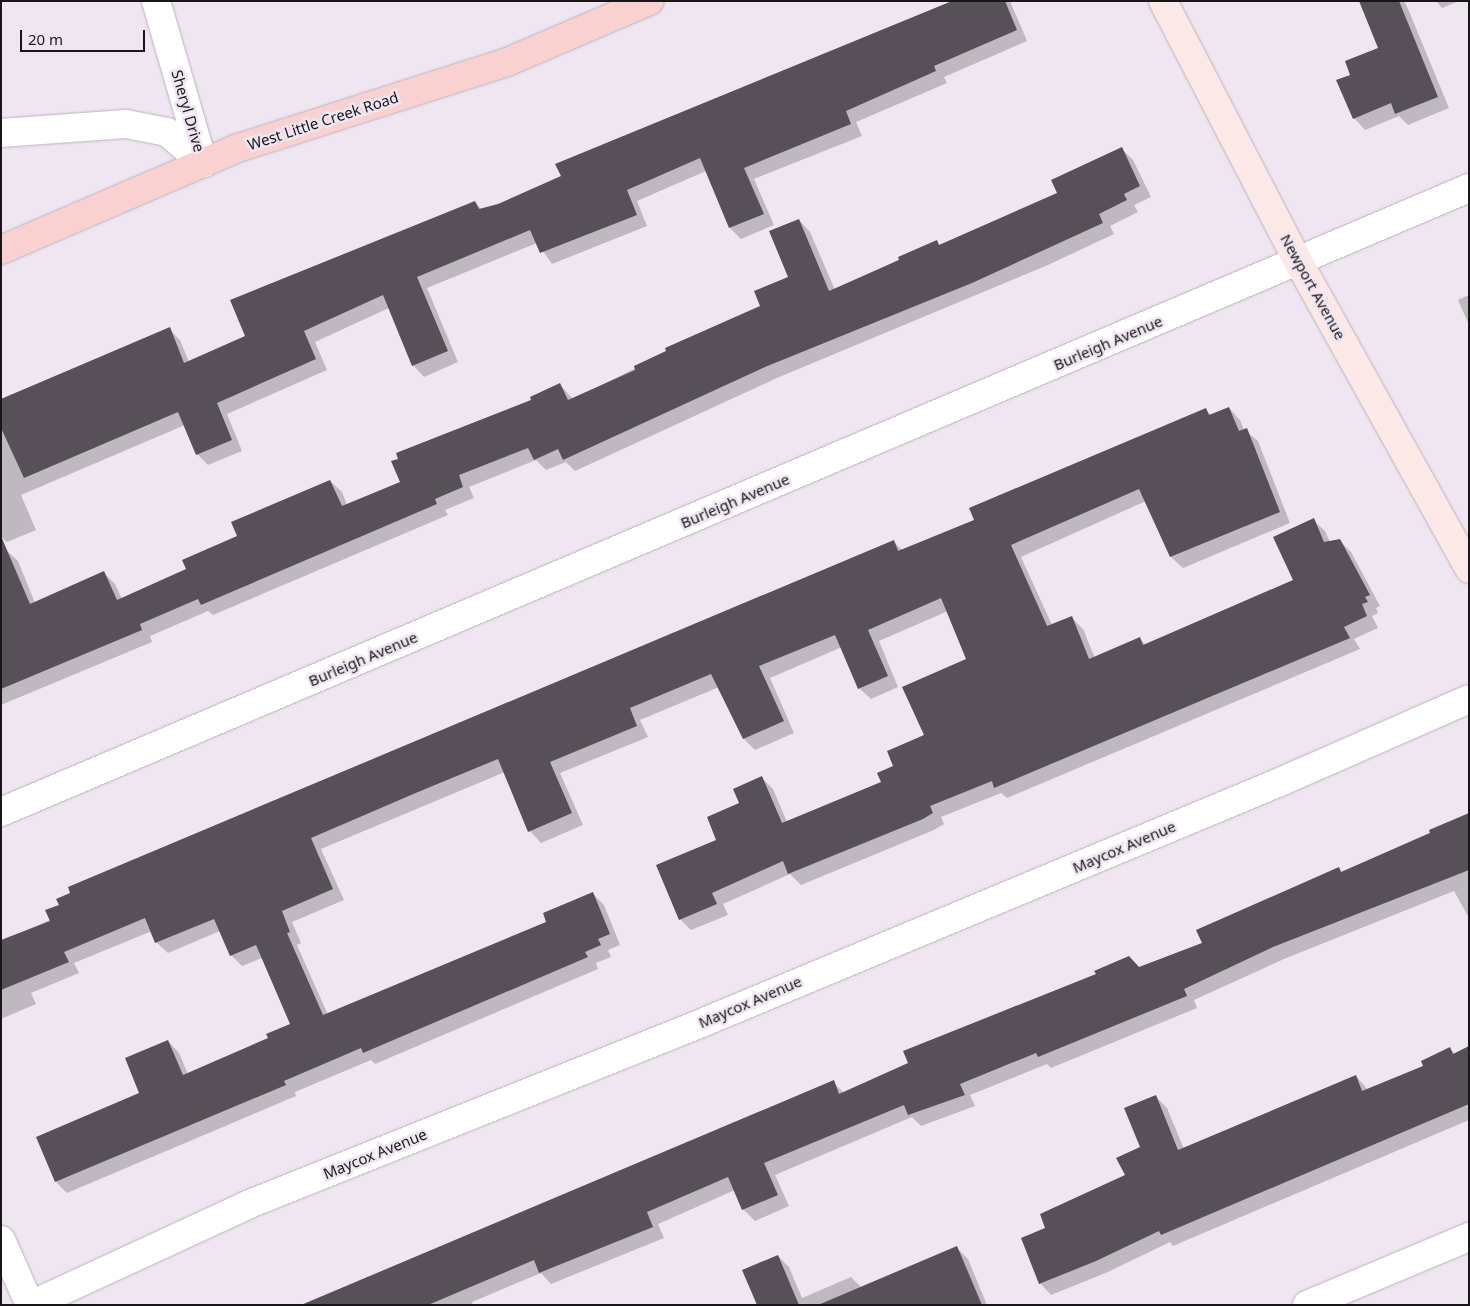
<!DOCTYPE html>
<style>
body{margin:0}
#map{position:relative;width:1470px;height:1306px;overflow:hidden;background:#efe6f1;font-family:"Noto Sans",sans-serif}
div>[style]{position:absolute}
.shadow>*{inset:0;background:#0003}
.building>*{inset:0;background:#585059}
.roads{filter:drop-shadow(0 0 1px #bbb2bc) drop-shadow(0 0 1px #bbb2bc)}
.street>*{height:28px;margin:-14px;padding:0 14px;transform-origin:14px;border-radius:14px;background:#fff}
.secondary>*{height:28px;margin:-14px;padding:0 14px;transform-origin:14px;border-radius:14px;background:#fde8e8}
.primary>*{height:28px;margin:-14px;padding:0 14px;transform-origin:14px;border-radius:14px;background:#fad1d1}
span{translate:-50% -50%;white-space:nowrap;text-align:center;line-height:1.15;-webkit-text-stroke:5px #efe6f1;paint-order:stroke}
.street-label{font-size:15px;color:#19161a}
.frame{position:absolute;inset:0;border:2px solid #19161a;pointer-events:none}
.scale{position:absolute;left:20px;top:30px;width:125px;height:22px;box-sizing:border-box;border:2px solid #19161a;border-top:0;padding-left:6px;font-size:15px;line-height:18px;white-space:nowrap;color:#19161a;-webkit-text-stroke:4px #efe6f1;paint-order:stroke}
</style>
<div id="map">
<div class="shadow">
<div style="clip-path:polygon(954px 1px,1010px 1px,1027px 41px,944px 77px,947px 83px,856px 122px,862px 136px,754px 179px,774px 225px,741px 239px,730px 228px,706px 171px,637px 201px,647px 226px,552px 264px,537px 243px,427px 288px,458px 362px,424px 377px,413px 365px,389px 308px,315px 342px,327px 370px,227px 414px,242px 451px,208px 465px,197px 454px,185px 425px,21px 495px,36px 530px,7px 542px,1px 537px,1px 399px,169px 329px,180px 340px,189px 362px,247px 337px,475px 202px,482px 210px,498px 205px)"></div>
<div style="clip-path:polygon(1373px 1px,1403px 1px,1406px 4px,1449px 108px,1408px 125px,1399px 116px,1365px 130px,1354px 118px,1352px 75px,1379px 48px)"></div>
<div style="clip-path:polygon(1436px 1px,1459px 1px,1442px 8px)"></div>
<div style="clip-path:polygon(1121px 148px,1133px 160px,1151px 197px,1134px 205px,1138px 212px,1110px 226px,1114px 234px,1048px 265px,777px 378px,575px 471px,566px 462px,546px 470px,536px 460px,469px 487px,474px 498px,445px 510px,448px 515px,213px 615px,208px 611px,150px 636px,152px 642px,1px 705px,1px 552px,6px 550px,18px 561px,35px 603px,104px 573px,115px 584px,122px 599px,188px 570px,330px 481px,342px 492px,347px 505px,402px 483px,560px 385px,573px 399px,762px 306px,790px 278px,799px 220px,810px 232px,835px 290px,936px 242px,940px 246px,1059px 193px)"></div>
<div style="clip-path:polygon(1469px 295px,1469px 325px,1458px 300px)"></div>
<div style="clip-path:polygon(1229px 408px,1240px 420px,1244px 430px,1258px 441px,1290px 523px,1183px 568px,1171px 557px,1146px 501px,1021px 557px,1052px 625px,1071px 617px,1083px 629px,1095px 658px,1140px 639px,1146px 645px,1295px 580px,1313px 520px,1325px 531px,1330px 542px,1339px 540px,1351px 552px,1380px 606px,1376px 608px,1378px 613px,1372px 616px,1378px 628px,1354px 639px,1360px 649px,1007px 798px,1001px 793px,941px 817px,944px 824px,934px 830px,801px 885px,790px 874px,723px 904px,728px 915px,691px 930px,680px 919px,718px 841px,762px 778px,773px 789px,787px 822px,882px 782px,925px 736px,967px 660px,948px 611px,879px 641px,898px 687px,871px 699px,859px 688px,842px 647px,770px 678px,794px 733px,755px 750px,744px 739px,719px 687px,640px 720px,648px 737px,560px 773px,583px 825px,541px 843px,530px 831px,505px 772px,321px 849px,344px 900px,292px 922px,301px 943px,297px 945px,328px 1015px,548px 923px,593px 894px,604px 905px,620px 945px,608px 950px,611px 957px,596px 963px,598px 969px,375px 1064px,371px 1060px,295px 1092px,296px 1096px,67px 1193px,56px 1182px,141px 1094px,168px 1041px,179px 1053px,188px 1074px,269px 1039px,291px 1024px,262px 958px,242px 966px,231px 955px,220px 931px,168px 953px,156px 942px,152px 931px,74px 963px,79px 973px,31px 993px,36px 1004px,1px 1019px,1px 942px,893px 541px,903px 551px,975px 521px,1206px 410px,1212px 416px)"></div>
<div style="clip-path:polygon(1469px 815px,1469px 918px,1454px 891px,1284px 959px,1194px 1000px,1197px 1008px,1051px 1068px,1047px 1064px,970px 1095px,975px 1106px,921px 1126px,912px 1117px,775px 1175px,789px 1206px,755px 1221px,743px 1209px,735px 1190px,658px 1224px,664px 1238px,551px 1284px,541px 1273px,472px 1302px,473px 1305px,306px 1305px,833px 1082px,844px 1093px,1203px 943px,1338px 869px,1342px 872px)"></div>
<div style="clip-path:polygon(1469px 1048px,1469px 1120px,1173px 1246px,1170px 1242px,1108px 1272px,1051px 1295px,1040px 1283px,1047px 1229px,1126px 1175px,1142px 1147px,1155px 1096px,1167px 1108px,1184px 1149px,1356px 1076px,1368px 1090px,1424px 1066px,1450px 1049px,1455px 1054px)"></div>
<div style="clip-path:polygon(956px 1247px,968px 1259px,987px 1305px,758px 1305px,778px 1256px,789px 1267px,802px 1298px,851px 1277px,862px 1288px)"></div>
</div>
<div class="building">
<div style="clip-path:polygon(952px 1px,1005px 1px,1017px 30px,934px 66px,936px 71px,846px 111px,851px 124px,744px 168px,764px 214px,729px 228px,700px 158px,627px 190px,637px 215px,540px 253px,530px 230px,417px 277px,448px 351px,412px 366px,383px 295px,304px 331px,316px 359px,217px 403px,232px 440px,196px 455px,178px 412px,24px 478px,1px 428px,1px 399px,170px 327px,184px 363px,245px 336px,230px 300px,475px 201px,479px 209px,498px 204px,561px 176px,555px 164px)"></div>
<div style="clip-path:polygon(1359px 1px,1399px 1px,1438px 97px,1395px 114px,1391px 103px,1353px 119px,1336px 80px,1350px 75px,1345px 61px,1378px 48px)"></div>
<div style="clip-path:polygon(1122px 147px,1140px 186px,1124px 194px,1127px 200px,1099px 214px,1103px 223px,972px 283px,765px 367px,563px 460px,558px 449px,534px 460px,528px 448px,459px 475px,463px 487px,435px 499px,437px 504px,201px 605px,198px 599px,140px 624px,142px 630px,1px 689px,1px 536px,30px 604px,104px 571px,117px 600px,186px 569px,182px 560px,237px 536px,231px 522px,330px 480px,342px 506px,400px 482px,391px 461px,398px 459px,396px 453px,531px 400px,530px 397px,560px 383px,568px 400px,635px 370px,634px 366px,666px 351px,665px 348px,760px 306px,754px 291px,788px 277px,769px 231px,799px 219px,829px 291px,899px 260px,898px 257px,937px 240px,939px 245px,1057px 193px,1051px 180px)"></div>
<div style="clip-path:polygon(1229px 407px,1239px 431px,1247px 428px,1280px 512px,1170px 557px,1139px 489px,1011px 545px,1047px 626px,1072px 616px,1089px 659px,1140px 637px,1143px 645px,1293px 580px,1273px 537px,1314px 518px,1324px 542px,1340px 539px,1370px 595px,1365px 597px,1368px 602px,1362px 604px,1367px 616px,1344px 627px,1350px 638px,994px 788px,992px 781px,930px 806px,933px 813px,923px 819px,788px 874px,783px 861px,712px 893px,717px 904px,679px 920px,656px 865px,716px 840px,707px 817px,739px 803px,733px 789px,762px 776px,782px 823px,881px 782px,877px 773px,893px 766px,887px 751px,924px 735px,902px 687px,966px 659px,941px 598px,868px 630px,888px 676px,858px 689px,835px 635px,759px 666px,784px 721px,743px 739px,711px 674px,630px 708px,637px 726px,550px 762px,572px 813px,528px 832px,498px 759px,418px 792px,311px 838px,333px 889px,282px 911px,290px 932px,287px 933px,323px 1015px,546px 922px,543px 913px,593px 892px,610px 934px,598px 939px,601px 945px,585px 952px,588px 957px,363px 1053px,361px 1048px,284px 1081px,286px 1085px,55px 1182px,36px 1137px,139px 1093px,125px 1058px,168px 1040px,183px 1075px,268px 1038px,266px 1034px,290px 1024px,256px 945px,230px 956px,214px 919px,155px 943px,145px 918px,64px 952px,69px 962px,1px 990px,1px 940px,50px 921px,45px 910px,59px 905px,56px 899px,70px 893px,68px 887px,894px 540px,898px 551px,974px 520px,969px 508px,1206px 408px,1209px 415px)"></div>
<div style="clip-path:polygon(1469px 813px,1469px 870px,1273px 947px,1184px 989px,1187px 996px,1038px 1057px,1036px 1053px,960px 1084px,965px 1095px,908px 1115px,904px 1105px,764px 1163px,778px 1195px,742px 1210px,728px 1177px,647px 1212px,653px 1227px,539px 1273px,534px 1260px,428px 1305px,301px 1305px,834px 1080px,839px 1094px,908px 1063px,903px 1051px,1096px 974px,1094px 971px,1129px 956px,1139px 967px,1202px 943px,1196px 930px,1339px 867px,1341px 872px,1430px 833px,1429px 830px)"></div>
<div style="clip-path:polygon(1469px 1046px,1469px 1104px,1161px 1235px,1159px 1231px,1096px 1261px,1039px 1284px,1021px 1238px,1045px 1228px,1040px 1214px,1125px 1175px,1116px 1158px,1140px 1147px,1124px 1108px,1156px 1095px,1178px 1150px,1356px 1075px,1362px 1091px,1423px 1066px,1421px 1061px,1450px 1047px,1453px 1054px)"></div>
<div style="clip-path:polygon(957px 1246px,982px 1305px,818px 1305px)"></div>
<div style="clip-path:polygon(778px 1255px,799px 1305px,757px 1305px,742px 1270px)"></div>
</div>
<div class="roads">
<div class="street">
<div style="left:156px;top:1px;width:169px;rotate:73.8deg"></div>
<div style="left:1px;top:133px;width:125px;rotate:-4.1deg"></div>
<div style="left:126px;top:124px;width:42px;rotate:11deg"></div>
<div style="left:167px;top:132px;width:48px;rotate:40.7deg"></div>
<div style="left:1px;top:812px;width:1595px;rotate:-23.03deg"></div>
<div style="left:1px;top:1240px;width:71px;rotate:66deg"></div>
<div style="left:31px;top:1305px;width:238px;rotate:-24.8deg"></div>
<div style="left:247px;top:1205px;width:492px;rotate:-21.8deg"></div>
<div style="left:704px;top:1022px;width:624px;rotate:-22.62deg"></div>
<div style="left:1280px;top:782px;width:206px;rotate:-23.7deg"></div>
<div style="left:1307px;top:1305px;width:176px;rotate:-22.8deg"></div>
</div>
<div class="secondary">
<div style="left:1163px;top:1px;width:295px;rotate:62.6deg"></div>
<div style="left:1299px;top:263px;width:350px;rotate:60.9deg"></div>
</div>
<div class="primary">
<div style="left:1px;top:250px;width:258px;rotate:-23.3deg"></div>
<div style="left:238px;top:148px;width:282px;rotate:-17.7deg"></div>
<div style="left:507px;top:62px;width:155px;rotate:-23.2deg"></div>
</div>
</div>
<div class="street-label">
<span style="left:188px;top:111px;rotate:74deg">Sheryl Drive</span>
<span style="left:323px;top:121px;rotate:-18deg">West Little Creek Road</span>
<span style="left:1313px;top:287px;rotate:61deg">Newport Avenue</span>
<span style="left:1108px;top:343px;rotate:-23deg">Burleigh Avenue</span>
<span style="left:735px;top:501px;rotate:-23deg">Burleigh Avenue</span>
<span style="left:363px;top:659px;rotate:-23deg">Burleigh Avenue</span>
<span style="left:1124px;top:847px;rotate:-23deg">Maycox Avenue</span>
<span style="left:750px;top:1002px;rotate:-23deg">Maycox Avenue</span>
<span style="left:375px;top:1154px;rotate:-22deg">Maycox Avenue</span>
</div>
<div class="frame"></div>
<div class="scale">20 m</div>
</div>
